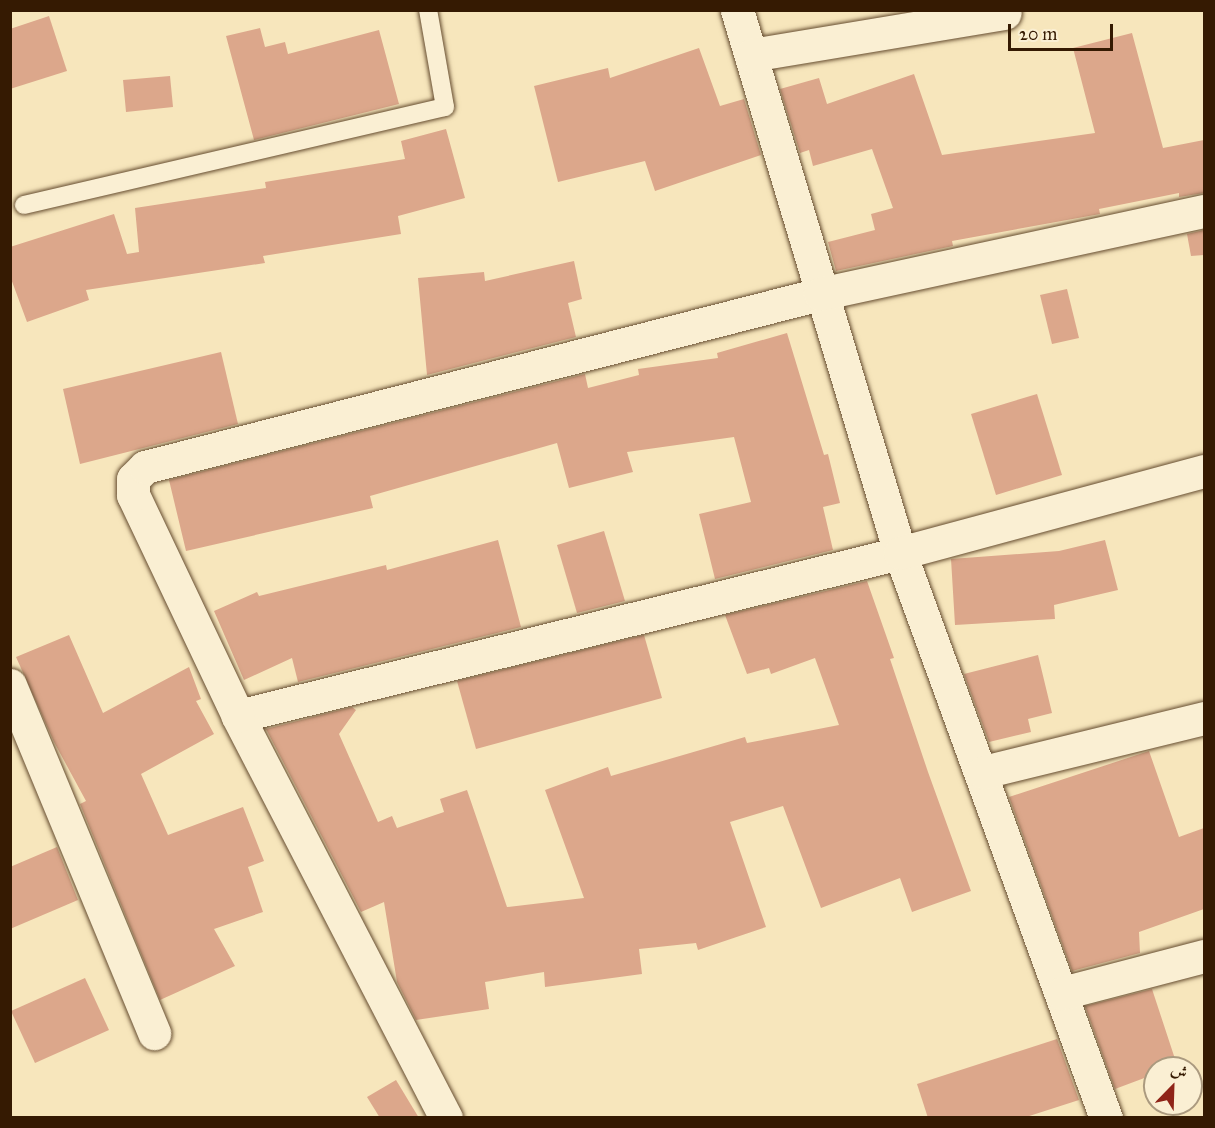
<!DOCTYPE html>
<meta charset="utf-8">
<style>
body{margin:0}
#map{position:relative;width:1215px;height:1128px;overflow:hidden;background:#f7e6bc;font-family:"IM FELL Great Primer",Amiri,serif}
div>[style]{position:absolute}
.building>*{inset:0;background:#dca78b}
.roads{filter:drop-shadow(0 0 2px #664d30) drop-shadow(0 0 2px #664d30)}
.service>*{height:18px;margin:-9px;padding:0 9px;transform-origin:9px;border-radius:9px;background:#faefd3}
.minor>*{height:33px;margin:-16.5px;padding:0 16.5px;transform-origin:16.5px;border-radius:16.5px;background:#faefd3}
span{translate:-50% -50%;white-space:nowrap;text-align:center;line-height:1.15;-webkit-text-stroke:5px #faefd3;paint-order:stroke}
.frame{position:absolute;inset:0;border:12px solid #351a02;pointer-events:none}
.north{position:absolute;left:1143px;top:1056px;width:60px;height:60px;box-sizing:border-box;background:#faefd3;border:2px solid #ab9a7f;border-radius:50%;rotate:23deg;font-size:16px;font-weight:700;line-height:24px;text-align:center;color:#351a02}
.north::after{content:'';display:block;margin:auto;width:21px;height:27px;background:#8f2418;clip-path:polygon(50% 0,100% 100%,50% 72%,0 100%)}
.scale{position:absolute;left:1008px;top:24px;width:105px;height:27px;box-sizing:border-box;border:3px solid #351a02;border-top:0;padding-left:8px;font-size:18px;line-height:21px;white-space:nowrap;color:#351a02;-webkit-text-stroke:4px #faefd3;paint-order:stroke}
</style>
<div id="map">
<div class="building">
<div style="clip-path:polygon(49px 16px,67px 71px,10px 89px,10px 29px)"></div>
<div style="clip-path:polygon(260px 28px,265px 47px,285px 42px,288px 54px,379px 30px,399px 104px,254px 140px,226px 36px)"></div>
<div style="clip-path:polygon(1132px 33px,1163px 148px,1204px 140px,1204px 193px,1179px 197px,1179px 193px,1099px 209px,1100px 214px,952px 241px,953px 246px,836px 271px,828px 242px,875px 230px,871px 214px,893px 208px,872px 149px,813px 166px,809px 150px,800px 153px,780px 89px,819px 78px,827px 104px,914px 74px,942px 155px,1095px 133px,1073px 48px)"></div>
<div style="clip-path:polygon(699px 48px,720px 106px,744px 99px,761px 155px,655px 191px,645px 161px,558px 182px,534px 86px,608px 68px,610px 78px)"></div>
<div style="clip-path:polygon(170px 76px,173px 107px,126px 112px,123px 80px)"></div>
<div style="clip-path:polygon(446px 129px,465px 198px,398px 216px,401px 234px,263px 256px,265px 263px,86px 290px,89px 300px,27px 322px,10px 276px,10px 247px,114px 214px,127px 254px,139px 252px,135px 208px,266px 188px,265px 182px,405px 159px,401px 141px)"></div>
<div style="clip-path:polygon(1204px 230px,1204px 255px,1191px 256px,1187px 234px)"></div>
<div style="clip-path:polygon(574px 261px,582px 299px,568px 303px,576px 337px,427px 375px,418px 278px,484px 272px,485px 281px)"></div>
<div style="clip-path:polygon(1067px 289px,1079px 338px,1052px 344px,1040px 295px)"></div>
<div style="clip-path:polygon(787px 333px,824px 455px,828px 454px,840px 503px,823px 507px,833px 550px,715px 579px,699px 514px,751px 502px,734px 437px,627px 452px,633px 472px,569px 488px,557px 443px,370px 496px,373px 508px,186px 551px,169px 480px,585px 374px,588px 388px,639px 375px,638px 369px,718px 358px,717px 353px)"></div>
<div style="clip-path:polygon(221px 352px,238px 424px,80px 464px,63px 389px)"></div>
<div style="clip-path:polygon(1037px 394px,1062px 475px,996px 495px,971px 414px)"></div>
<div style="clip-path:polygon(604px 531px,625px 601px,577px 613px,557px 545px)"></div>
<div style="clip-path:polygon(498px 540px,521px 627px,298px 682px,292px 658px,244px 680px,214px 611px,257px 592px,259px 596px,386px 565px,387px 570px)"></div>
<div style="clip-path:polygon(1105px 540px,1118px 590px,1054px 605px,1055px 619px,955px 625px,951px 559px,1059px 551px)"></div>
<div style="clip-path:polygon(867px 581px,894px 658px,890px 659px,928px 772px,971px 891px,912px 912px,900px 878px,821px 908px,783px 806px,730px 822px,766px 927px,698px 950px,696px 943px,639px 949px,642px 974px,545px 987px,544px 972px,485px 982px,489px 1009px,416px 1020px,397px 982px,384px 902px,361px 912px,266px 729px,352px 707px,356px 710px,339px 734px,378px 822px,392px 816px,397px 828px,444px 812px,440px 799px,467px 790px,507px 907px,584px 898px,545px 790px,608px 767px,611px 776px,745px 737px,747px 743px,839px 725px,815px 658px,771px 674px,769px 668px,747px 674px,725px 615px)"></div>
<div style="clip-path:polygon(69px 635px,103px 713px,189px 667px,201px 699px,196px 701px,214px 734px,141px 774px,168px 835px,243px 807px,264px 861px,248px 867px,263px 912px,214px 929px,235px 966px,160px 1000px,80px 804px,86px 801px,54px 742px,16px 657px)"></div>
<div style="clip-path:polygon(644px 635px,662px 698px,476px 749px,457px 681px)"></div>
<div style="clip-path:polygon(1038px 655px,1052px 713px,1028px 719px,1031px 732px,989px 742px,964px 674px)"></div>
<div style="clip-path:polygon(1149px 751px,1179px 837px,1204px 828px,1204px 909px,1139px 932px,1140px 953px,1072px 971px,1009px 797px)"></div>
<div style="clip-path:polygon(57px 847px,78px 900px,10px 929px,10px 867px)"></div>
<div style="clip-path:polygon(85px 978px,109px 1030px,35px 1063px,11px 1011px)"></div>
<div style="clip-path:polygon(1152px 989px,1177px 1065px,1155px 1068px,1155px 1074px,1115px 1089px,1085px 1006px)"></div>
<div style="clip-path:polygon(1057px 1039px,1079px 1100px,1023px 1118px,928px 1118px,917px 1084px)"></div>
<div style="clip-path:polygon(396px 1080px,419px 1118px,380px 1118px,367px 1097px)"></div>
</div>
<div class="roads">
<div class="service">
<div style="left:24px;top:205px;width:432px;rotate:-13.1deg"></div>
<div style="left:445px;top:107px;width:98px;rotate:-99.9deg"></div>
</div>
<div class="minor">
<div style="left:737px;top:10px;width:567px;rotate:73.29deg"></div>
<div style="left:900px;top:553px;width:601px;rotate:69.97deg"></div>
<div style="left:751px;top:55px;width:257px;rotate:-9.4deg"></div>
<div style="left:10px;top:685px;width:377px;rotate:67.5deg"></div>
<div style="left:238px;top:716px;width:682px;rotate:-13.83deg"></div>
<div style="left:900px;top:553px;width:315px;rotate:-15.1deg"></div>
<div style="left:983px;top:772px;width:228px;rotate:-13.7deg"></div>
<div style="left:1062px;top:993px;width:147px;rotate:-14.6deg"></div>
<div style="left:446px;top:1118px;width:453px;rotate:-117.4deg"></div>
<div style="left:238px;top:716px;width:245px;rotate:-115.4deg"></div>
<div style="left:133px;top:495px;width:16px;rotate:-90deg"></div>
<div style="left:133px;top:479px;width:17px;rotate:-45deg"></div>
<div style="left:145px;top:467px;width:697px;rotate:-14.38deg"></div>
<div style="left:820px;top:294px;width:393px;rotate:-12.2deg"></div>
</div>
</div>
<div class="frame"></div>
<div class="north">ش</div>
<div class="scale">20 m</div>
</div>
